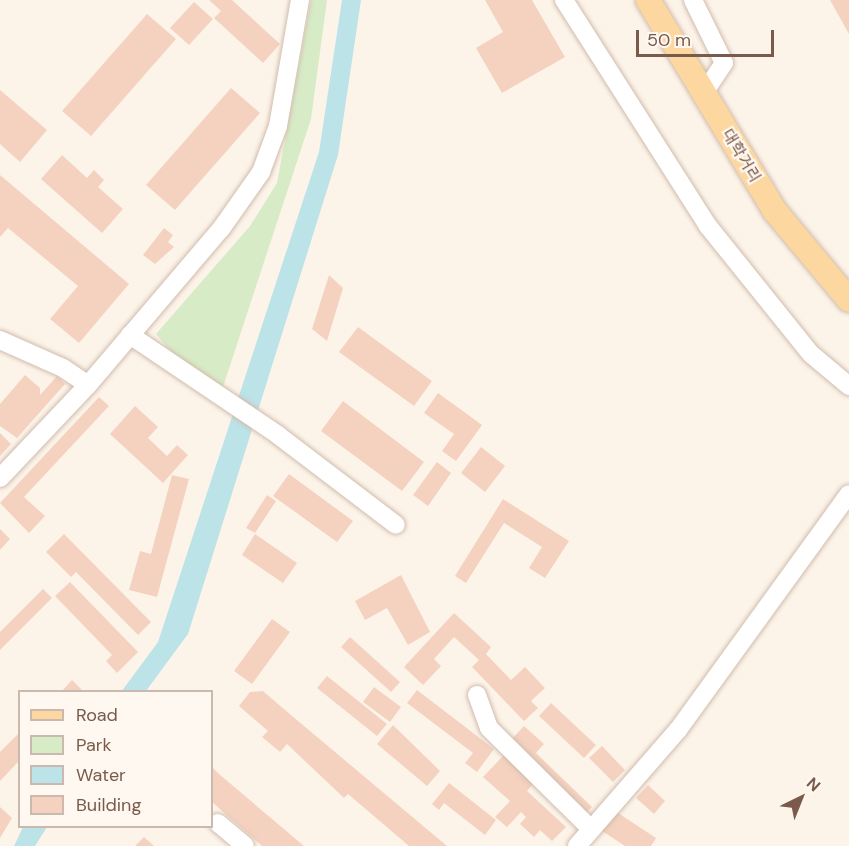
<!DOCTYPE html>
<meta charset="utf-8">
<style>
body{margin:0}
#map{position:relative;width:849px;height:846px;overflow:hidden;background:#fdf4e9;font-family:"DM Sans","Noto Sans KR",sans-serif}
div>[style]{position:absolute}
.green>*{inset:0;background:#d7ecc6}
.water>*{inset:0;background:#bce3e8}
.building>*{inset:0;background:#f4d2bf}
.roads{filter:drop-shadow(0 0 2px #d0bcad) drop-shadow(0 0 2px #d0bcad)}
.minor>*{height:18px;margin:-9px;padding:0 9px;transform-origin:9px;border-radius:9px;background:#fff}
.major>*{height:24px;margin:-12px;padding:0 12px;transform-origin:12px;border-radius:12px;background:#fdd7a0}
span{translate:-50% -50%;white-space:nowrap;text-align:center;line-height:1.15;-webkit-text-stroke:4.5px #fff8f0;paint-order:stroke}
.street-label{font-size:16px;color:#795a4b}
.legend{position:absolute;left:18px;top:690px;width:195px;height:138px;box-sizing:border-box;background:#fff8f0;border:2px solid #c9b9ae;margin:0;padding:8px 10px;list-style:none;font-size:18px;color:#795a4b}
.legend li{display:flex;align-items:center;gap:12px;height:30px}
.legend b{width:30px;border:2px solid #c9b9ae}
.north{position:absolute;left:771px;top:768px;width:60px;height:60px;-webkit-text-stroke:4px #fff8f0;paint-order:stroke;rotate:43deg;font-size:16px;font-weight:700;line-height:24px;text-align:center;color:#795a4b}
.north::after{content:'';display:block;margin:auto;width:21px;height:27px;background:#795a4b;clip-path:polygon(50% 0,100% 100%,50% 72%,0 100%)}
.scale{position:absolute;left:636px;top:30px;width:138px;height:27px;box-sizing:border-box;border:3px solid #795a4b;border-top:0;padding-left:8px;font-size:18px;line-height:21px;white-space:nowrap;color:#795a4b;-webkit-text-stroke:4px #fff8f0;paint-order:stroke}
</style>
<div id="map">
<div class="green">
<div style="clip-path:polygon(311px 0,327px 0,311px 119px,222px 390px,177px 359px,156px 334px,250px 226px,277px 183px)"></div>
</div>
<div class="water">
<div style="clip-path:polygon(342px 0,361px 0,338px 155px,188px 634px,146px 691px,121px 692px,158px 642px,319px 152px)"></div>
<div style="clip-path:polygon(23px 827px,23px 826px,47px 827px,35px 846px,14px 846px)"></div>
</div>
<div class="building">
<div style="clip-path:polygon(209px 0,232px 0,280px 44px,263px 63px,214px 18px,221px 11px)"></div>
<div style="clip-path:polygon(485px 0,532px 0,565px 57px,502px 93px,476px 48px,503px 32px)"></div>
<div style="clip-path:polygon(830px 0,849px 0,849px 34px)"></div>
<div style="clip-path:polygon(194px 2px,213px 19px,189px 45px,170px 28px)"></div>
<div style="clip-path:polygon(147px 14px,176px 39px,91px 136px,62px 111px)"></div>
<div style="clip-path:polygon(231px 88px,260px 113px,175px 210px,146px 185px)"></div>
<div style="clip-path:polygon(0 90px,47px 130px,20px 162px,0 144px)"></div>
<div style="clip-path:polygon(62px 155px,87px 178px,94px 170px,104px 180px,98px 187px,123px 209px,102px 233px,41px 179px)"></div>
<div style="clip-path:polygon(0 175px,129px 284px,79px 343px,50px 319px,78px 286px,8px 228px,0 237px)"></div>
<div style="clip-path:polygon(164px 228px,173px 235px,168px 242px,174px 247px,155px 264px,143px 255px)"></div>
<div style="clip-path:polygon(329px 275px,343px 288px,327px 341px,312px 329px)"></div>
<div style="clip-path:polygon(358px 327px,432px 381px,414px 406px,339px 352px)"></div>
<div style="clip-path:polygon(25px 375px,40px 388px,40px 395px,57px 376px,65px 384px,17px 438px,0 426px,0 404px)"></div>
<div style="clip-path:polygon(438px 393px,482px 425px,456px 461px,442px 451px,454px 434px,424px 413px)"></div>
<div style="clip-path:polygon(99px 397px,109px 406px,24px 497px,45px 516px,29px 533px,0 503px)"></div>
<div style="clip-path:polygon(343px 401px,424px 462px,402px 491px,321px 431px)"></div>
<div style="clip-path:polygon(135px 406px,158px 427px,148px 438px,167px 456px,177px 445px,188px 455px,163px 483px,110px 434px)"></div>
<div style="clip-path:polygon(0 433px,11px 444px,0 456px)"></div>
<div style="clip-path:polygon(481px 447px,505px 466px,485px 492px,461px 473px)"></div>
<div style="clip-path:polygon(437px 462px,451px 473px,428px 506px,413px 495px)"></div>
<div style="clip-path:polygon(289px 474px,353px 521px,337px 542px,273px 496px)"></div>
<div style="clip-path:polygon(172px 475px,189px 479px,157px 597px,129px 590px,140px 551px,151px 554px)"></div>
<div style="clip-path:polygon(267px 495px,276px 501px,255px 533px,246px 528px)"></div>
<div style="clip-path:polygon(503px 499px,569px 541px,545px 578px,529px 568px,542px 547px,504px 523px,466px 583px,455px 576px)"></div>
<div style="clip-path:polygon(0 529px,10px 539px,0 550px)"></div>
<div style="clip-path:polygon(64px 534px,151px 622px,138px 635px,76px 572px,71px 577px,46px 552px)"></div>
<div style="clip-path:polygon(255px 534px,297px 563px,283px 583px,242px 555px)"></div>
<div style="clip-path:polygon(401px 575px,430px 632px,408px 645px,387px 608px,365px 620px,355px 601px)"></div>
<div style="clip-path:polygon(70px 582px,138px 652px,117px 673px,106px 661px,112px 655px,55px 596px)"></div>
<div style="clip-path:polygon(43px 589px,52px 598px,0 650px,0 632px)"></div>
<div style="clip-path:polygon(454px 613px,491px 647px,486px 654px,511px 680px,525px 667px,545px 688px,531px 701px,538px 708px,524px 721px,472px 667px,479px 660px,454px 637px,434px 659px,441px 666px,423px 685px,404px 667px)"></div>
<div style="clip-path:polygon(272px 619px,290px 632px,252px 684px,234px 671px)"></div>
<div style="clip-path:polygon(350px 637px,400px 682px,391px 692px,341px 647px)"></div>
<div style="clip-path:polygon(327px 676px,387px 724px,377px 736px,317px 688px)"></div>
<div style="clip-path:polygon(72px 680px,84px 692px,61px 692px)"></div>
<div style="clip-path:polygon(374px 687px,401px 707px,390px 722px,363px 702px)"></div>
<div style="clip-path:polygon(417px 690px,494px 749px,477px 772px,465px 763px,473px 753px,407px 703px)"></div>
<div style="clip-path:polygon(263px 691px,285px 710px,447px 846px,409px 846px,348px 794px,344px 798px,287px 744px,280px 752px,262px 737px,268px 731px,239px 706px,250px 692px)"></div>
<div style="clip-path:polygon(551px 703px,596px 745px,584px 758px,539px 716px)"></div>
<div style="clip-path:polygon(393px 725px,440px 771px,427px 786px,377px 744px)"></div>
<div style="clip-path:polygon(524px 726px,544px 744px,536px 753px,592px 807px,585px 814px,509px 742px)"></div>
<div style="clip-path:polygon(20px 732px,20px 760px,0 781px,0 752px)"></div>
<div style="clip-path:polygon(602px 746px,625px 770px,613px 782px,589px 758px)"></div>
<div style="clip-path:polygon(504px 755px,534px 783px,527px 791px,566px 827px,552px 841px,540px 830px,534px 837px,520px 824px,526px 817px,521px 812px,507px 827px,495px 817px,510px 801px,483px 777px)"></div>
<div style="clip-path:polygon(212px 767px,219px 774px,304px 846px,262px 846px,212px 802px)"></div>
<div style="clip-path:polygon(449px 783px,496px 820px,485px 835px,444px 803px,439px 810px,432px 804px)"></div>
<div style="clip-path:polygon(648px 785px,665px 801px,654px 814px,636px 798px)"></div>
<div style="clip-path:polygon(0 807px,12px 818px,0 838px)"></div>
<div style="clip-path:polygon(615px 811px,656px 838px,651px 846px,625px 846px,602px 831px)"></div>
<div style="clip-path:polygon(144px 837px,154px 846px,135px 846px)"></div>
</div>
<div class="roads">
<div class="minor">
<div style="left:564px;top:0;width:268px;rotate:57.5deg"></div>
<div style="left:708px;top:226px;width:164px;rotate:51.2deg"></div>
<div style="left:811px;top:354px;width:50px;rotate:40.1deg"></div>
<div style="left:693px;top:0;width:70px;rotate:63.8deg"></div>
<div style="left:724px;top:63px;width:37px;rotate:124deg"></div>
<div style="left:130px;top:335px;width:179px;rotate:34deg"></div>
<div style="left:278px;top:435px;width:148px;rotate:37.3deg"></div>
<div style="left:0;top:340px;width:69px;rotate:24deg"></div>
<div style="left:63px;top:368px;width:30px;rotate:34deg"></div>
<div style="left:0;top:478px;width:128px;rotate:-46.6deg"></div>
<div style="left:88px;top:385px;width:205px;rotate:-49.6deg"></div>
<div style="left:221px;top:229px;width:70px;rotate:-54.9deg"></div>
<div style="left:261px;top:172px;width:49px;rotate:-69.7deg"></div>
<div style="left:278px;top:126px;width:128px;rotate:-80.1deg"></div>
<div style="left:477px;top:695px;width:35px;rotate:70deg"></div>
<div style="left:489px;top:728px;width:144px;rotate:44.7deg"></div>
<div style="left:218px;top:823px;width:35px;rotate:40deg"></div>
<div style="left:577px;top:846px;width:154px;rotate:-49deg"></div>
<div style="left:678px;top:730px;width:291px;rotate:-54.1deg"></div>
</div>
<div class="major">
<div style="left:648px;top:0;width:245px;rotate:59deg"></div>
<div style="left:774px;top:210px;width:117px;rotate:50.2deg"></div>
</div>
</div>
<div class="street-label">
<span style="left:741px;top:156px;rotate:59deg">대학거리</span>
</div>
<ul class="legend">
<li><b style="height:8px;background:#fdd7a0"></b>Road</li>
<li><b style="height:16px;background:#d7ecc6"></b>Park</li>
<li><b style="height:16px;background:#bce3e8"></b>Water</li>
<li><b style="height:16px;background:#f4d2bf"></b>Building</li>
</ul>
<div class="north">N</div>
<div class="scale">50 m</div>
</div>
